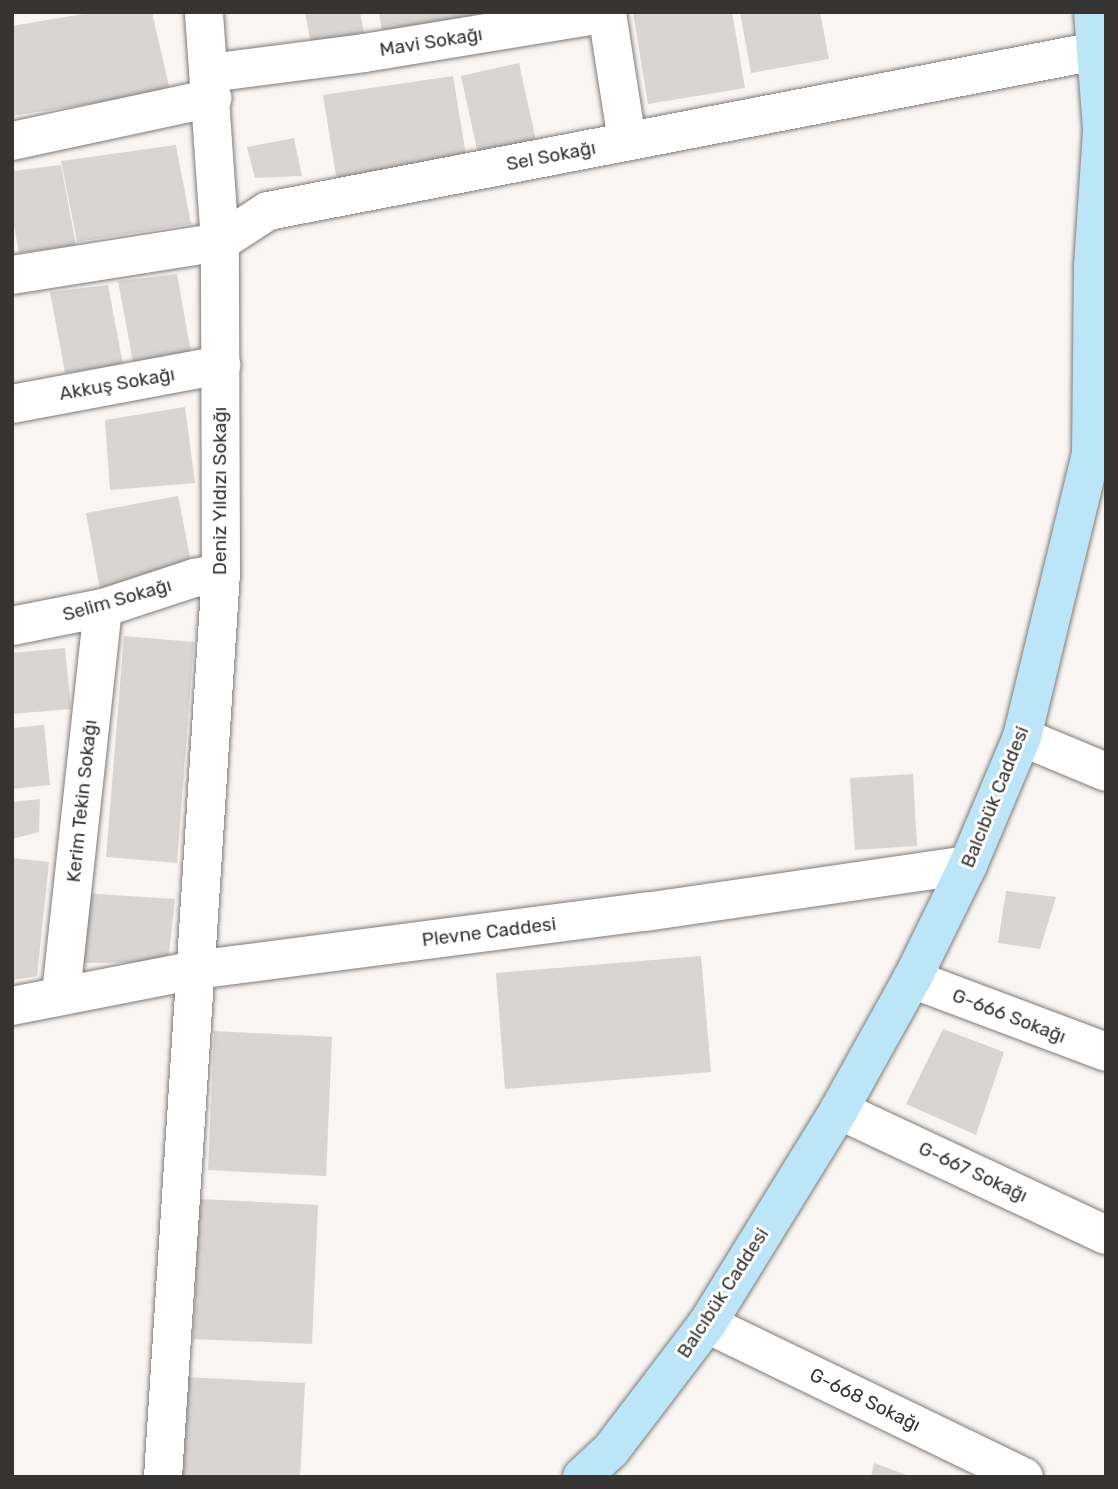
<!DOCTYPE html>
<meta charset="utf-8">
<style>
body{margin:0}
#map{position:relative;width:1118px;height:1489px;overflow:hidden;background:#f8f5f3;font-family:Rubik,sans-serif}
div>[style]{position:absolute}
.building>*{inset:0;background:#d8d5d3}
.roads{filter:drop-shadow(0 0 2px #7e7b79) drop-shadow(0 0 2px #7e7b79)}
.minor>*{height:38px;margin:-19px;padding:0 19px;transform-origin:19px;border-radius:19px;background:#fff}
.secondary>*{height:38px;margin:-19px;padding:0 19px;transform-origin:19px;border-radius:19px;background:#bce6f8}
span{translate:-50% -50%;white-space:nowrap;text-align:center;line-height:1.15;-webkit-text-stroke:6px #fff;paint-order:stroke}
.street-label{font-size:19px;color:#373534}
.frame{position:absolute;inset:0;border:14px solid #373534;pointer-events:none}
</style>
<div id="map">
<div class="building">
<div style="clip-path:polygon(95px 12px,152px 12px,170px 91px,12px 116px,12px 26px)"></div>
<div style="clip-path:polygon(305px 12px,360px 12px,365px 39px,312px 49px)"></div>
<div style="clip-path:polygon(379px 12px,472px 12px,473px 17px,382px 32px)"></div>
<div style="clip-path:polygon(633px 12px,732px 12px,745px 88px,648px 104px)"></div>
<div style="clip-path:polygon(740px 12px,820px 12px,829px 59px,751px 73px)"></div>
<div style="clip-path:polygon(519px 63px,536px 141px,478px 154px,461px 76px)"></div>
<div style="clip-path:polygon(453px 76px,467px 162px,337px 182px,323px 95px)"></div>
<div style="clip-path:polygon(294px 138px,302px 176px,255px 178px,247px 147px)"></div>
<div style="clip-path:polygon(176px 145px,191px 224px,77px 242px,61px 161px)"></div>
<div style="clip-path:polygon(61px 165px,76px 245px,19px 253px,12px 215px,12px 171px)"></div>
<div style="clip-path:polygon(177px 274px,191px 353px,133px 362px,118px 281px)"></div>
<div style="clip-path:polygon(108px 285px,123px 365px,65px 373px,50px 292px)"></div>
<div style="clip-path:polygon(185px 407px,195px 483px,110px 490px,105px 420px)"></div>
<div style="clip-path:polygon(178px 496px,194px 578px,101px 595px,86px 513px)"></div>
<div style="clip-path:polygon(124px 636px,194px 642px,177px 863px,106px 857px)"></div>
<div style="clip-path:polygon(65px 648px,71px 709px,12px 714px,12px 653px)"></div>
<div style="clip-path:polygon(44px 725px,50px 785px,12px 789px,12px 728px)"></div>
<div style="clip-path:polygon(913px 774px,917px 846px,855px 850px,850px 778px)"></div>
<div style="clip-path:polygon(40px 799px,39px 832px,12px 839px,12px 802px)"></div>
<div style="clip-path:polygon(12px 858px,49px 862px,37px 976px,12px 980px)"></div>
<div style="clip-path:polygon(1006px 891px,1056px 897px,1040px 949px,998px 943px)"></div>
<div style="clip-path:polygon(82px 893px,175px 899px,168px 962px,83px 963px)"></div>
<div style="clip-path:polygon(701px 956px,711px 1072px,505px 1089px,496px 973px)"></div>
<div style="clip-path:polygon(943px 1029px,1004px 1052px,976px 1135px,906px 1104px)"></div>
<div style="clip-path:polygon(214px 1031px,332px 1037px,326px 1176px,208px 1170px)"></div>
<div style="clip-path:polygon(199px 1199px,318px 1205px,312px 1344px,193px 1339px)"></div>
<div style="clip-path:polygon(186px 1377px,305px 1383px,300px 1477px,182px 1477px)"></div>
<div style="clip-path:polygon(874px 1463px,909px 1476px,909px 1477px,871px 1477px)"></div>
</div>
<div class="roads">
<div class="minor">
<div style="left:210px;top:73px;width:155px;rotate:-7.4deg"></div>
<div style="left:364px;top:53px;width:246px;rotate:-9.3deg"></div>
<div style="left:607px;top:13px;width:130px;rotate:81.1deg"></div>
<div style="left:12px;top:141px;width:205px;rotate:-12.1deg"></div>
<div style="left:12px;top:275px;width:211px;rotate:-9deg"></div>
<div style="left:220px;top:242px;width:57px;rotate:-32.9deg"></div>
<div style="left:268px;top:211px;width:843px;rotate:-10.94deg"></div>
<div style="left:12px;top:404px;width:213px;rotate:-10.6deg"></div>
<div style="left:12px;top:626px;width:93px;rotate:-11.2deg"></div>
<div style="left:103px;top:608px;width:96px;rotate:-18.2deg"></div>
<div style="left:194px;top:578px;width:27px;rotate:-10deg"></div>
<div style="left:1022px;top:737px;width:91px;rotate:22.6deg"></div>
<div style="left:912px;top:979px;width:207px;rotate:20.6deg"></div>
<div style="left:61px;top:994px;width:388px;rotate:-83.8deg"></div>
<div style="left:12px;top:1006px;width:187px;rotate:-11.1deg"></div>
<div style="left:196px;top:970px;width:453px;rotate:-7.4deg"></div>
<div style="left:645px;top:912px;width:326px;rotate:-8.3deg"></div>
<div style="left:839px;top:1110px;width:295px;rotate:25.1deg"></div>
<div style="left:707px;top:1324px;width:352px;rotate:25.8deg"></div>
<div style="left:163px;top:1477px;width:906px;rotate:-86.33deg"></div>
<div style="left:221px;top:573px;width:331px;rotate:-90.2deg"></div>
<div style="left:220px;top:242px;width:231px;rotate:-94deg"></div>
</div>
<div class="secondary">
<div style="left:582px;top:1477px;width:40px;rotate:-43deg"></div>
<div style="left:611px;top:1450px;width:158px;rotate:-52.7deg"></div>
<div style="left:707px;top:1324px;width:251px;rotate:-58.3deg"></div>
<div style="left:839px;top:1110px;width:150px;rotate:-60.9deg"></div>
<div style="left:912px;top:979px;width:127px;rotate:-63.8deg"></div>
<div style="left:968px;top:865px;width:139px;rotate:-67.1deg"></div>
<div style="left:1022px;top:737px;width:291px;rotate:-76.3deg"></div>
<div style="left:1091px;top:454px;width:188px;rotate:-89.4deg"></div>
<div style="left:1093px;top:266px;width:137px;rotate:-86.2deg"></div>
<div style="left:1102px;top:129px;width:117px;rotate:-94.4deg"></div>
</div>
</div>
<div class="street-label">
<span style="left:431px;top:42px;rotate:-9deg">Mavi Sokağı</span>
<span style="left:551px;top:156px;rotate:-11deg">Sel Sokağı</span>
<span style="left:117px;top:384px;rotate:-10deg">Akkuş Sokağı</span>
<span style="left:220px;top:491px;rotate:-90deg">Deniz Yıldızı Sokağı</span>
<span style="left:117px;top:600px;rotate:-16deg">Selim Sokağı</span>
<span style="left:995px;top:797px;rotate:-68deg">Balcıbük Caddesi</span>
<span style="left:82px;top:801px;rotate:-84deg">Kerim Tekin Sokağı</span>
<span style="left:489px;top:932px;rotate:-7deg">Plevne Caddesi</span>
<span style="left:1009px;top:1016px;rotate:21deg">G-666 Sokağı</span>
<span style="left:973px;top:1172px;rotate:25deg">G-667 Sokağı</span>
<span style="left:723px;top:1293px;rotate:-57deg">Balcıbük Caddesi</span>
<span style="left:865px;top:1400px;rotate:26deg">G-668 Sokağı</span>
</div>
<div class="frame"></div>
</div>
